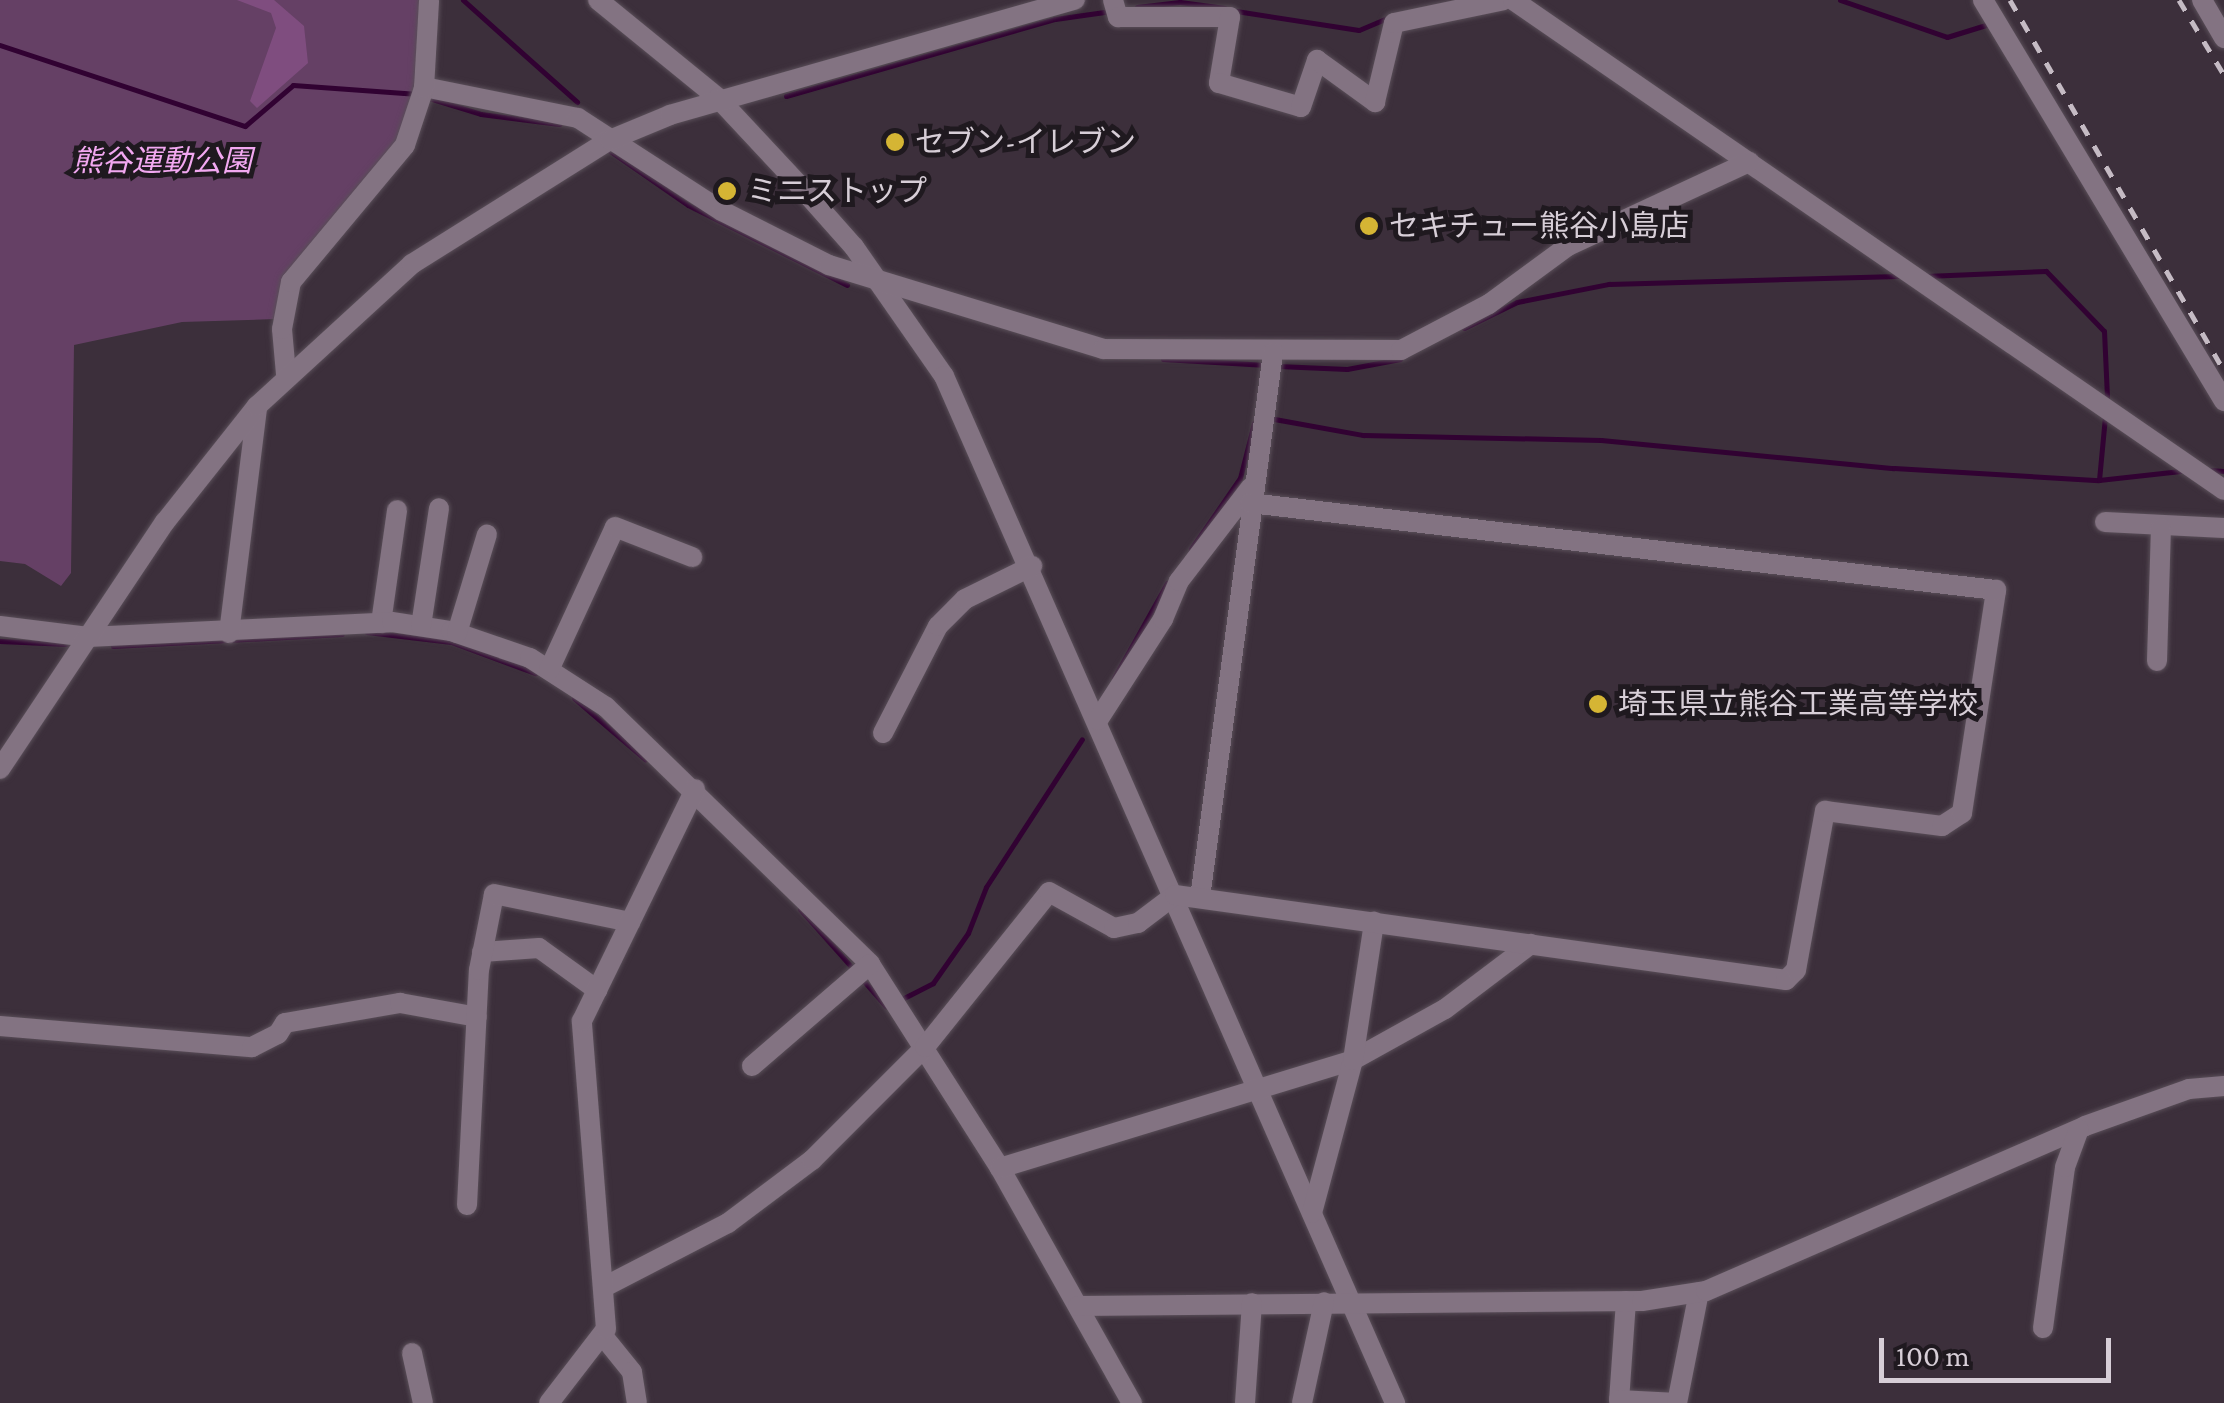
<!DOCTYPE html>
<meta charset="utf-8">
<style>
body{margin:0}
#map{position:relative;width:2224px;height:1403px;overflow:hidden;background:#3c2f3b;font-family:"Crimson Pro","Noto Sans JP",serif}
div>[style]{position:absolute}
.green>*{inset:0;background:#654065}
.forest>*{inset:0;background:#7f4d7f}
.stream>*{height:5px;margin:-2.5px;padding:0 2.5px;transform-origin:2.5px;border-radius:2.5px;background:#310232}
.roads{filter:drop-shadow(0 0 2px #594e58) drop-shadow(0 0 2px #594e58)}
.minor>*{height:20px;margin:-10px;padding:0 10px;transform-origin:10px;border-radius:10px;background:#837382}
.rail>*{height:5px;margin-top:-2.5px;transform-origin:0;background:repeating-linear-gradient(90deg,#c5bbc4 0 12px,transparent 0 24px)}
.dots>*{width:28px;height:28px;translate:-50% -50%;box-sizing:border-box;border:5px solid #1f191f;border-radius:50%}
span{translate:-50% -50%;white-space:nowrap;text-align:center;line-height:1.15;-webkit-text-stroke:10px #1f191f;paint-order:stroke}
.poi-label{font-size:30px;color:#d7ced7}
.left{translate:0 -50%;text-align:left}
.park-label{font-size:30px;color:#f2a8f1;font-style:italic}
.scale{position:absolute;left:1879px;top:1338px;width:232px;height:45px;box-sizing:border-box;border:5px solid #d7ced7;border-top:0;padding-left:12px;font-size:30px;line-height:35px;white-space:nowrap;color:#d7ced7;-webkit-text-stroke:8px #1f191f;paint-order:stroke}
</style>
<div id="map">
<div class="green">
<div style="clip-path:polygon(0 0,422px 0,418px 91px,401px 138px,276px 319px,182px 322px,74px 345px,71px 573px,61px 586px,25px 564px,0 561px)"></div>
</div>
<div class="forest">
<div style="clip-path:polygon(237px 0,274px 0,304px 26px,308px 63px,257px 108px,250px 101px,276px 28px,271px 13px)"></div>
</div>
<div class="stream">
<div style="left:463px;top:0;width:153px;rotate:41.8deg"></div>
<div style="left:1840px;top:0;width:113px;rotate:19.1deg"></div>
<div style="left:1947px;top:37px;width:44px;rotate:-17.2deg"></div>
<div style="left:1137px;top:7px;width:43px;rotate:-6.6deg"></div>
<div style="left:1180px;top:2px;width:45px;rotate:7.6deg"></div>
<div style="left:1236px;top:11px;width:124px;rotate:8.8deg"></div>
<div style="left:1359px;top:30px;width:34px;rotate:-23deg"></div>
<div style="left:0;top:45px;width:258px;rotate:18.3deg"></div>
<div style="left:245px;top:126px;width:63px;rotate:-40.5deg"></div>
<div style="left:293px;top:85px;width:125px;rotate:4.1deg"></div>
<div style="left:786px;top:96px;width:280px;rotate:-16deg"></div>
<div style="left:1055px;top:19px;width:57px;rotate:-8.1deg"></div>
<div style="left:429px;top:98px;width:54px;rotate:17.1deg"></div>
<div style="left:481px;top:114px;width:79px;rotate:7.3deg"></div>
<div style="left:607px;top:149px;width:98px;rotate:34.7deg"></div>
<div style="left:688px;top:205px;width:178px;rotate:26.7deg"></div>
<div style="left:1926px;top:276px;width:120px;rotate:-2.4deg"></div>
<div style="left:2046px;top:271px;width:83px;rotate:46deg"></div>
<div style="left:2104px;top:331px;width:67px;rotate:87.4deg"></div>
<div style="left:1464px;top:328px;width:59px;rotate:-26.1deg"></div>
<div style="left:1517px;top:302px;width:94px;rotate:-11.1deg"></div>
<div style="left:1609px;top:284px;width:289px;rotate:-1.6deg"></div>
<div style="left:1163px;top:359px;width:104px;rotate:3.3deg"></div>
<div style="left:1278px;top:366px;width:69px;rotate:2.5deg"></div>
<div style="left:1347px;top:369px;width:54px;rotate:-10.7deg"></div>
<div style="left:1269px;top:418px;width:96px;rotate:10.3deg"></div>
<div style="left:1363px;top:435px;width:238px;rotate:1.2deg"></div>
<div style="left:1601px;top:440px;width:294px;rotate:5.5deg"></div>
<div style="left:1894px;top:468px;width:205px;rotate:3.4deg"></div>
<div style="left:2099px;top:480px;width:82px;rotate:-6.3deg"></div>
<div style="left:2208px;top:470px;width:16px;rotate:4deg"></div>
<div style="left:2099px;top:480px;width:64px;rotate:-84.6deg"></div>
<div style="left:1191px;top:549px;width:86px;rotate:-55.4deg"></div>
<div style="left:1240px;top:478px;width:57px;rotate:-75.7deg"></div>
<div style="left:367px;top:632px;width:85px;rotate:6.8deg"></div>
<div style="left:451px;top:642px;width:90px;rotate:20.3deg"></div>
<div style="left:0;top:641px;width:67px;rotate:2.6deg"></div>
<div style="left:113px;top:646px;width:229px;rotate:-3deg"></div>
<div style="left:1114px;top:678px;width:109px;rotate:-60.8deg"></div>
<div style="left:574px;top:698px;width:94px;rotate:40.7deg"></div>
<div style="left:800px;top:909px;width:84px;rotate:48.4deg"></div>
<div style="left:863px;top:980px;width:35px;rotate:49deg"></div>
<div style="left:898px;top:1001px;width:39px;rotate:-27deg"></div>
<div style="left:933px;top:983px;width:61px;rotate:-55deg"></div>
<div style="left:968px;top:933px;width:49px;rotate:-68.6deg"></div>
<div style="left:986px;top:887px;width:176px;rotate:-57deg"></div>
</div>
<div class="roads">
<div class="minor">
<div style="left:598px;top:0;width:155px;rotate:39.2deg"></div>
<div style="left:718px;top:98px;width:119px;rotate:47deg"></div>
<div style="left:799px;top:185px;width:83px;rotate:48.4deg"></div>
<div style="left:854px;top:247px;width:157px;rotate:55.1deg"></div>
<div style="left:944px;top:376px;width:1122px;rotate:66.29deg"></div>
<div style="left:1113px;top:0;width:18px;rotate:74deg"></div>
<div style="left:1118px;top:17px;width:112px"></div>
<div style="left:1230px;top:17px;width:67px;rotate:99.5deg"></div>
<div style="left:1219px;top:83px;width:85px;rotate:16.3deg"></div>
<div style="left:1301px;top:107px;width:50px;rotate:-71.2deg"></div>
<div style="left:1317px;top:60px;width:72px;rotate:35.9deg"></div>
<div style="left:1375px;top:102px;width:81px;rotate:-76.5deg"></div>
<div style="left:1394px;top:23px;width:112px;rotate:-11.8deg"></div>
<div style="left:1513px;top:0;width:863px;rotate:34.57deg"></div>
<div style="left:1983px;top:0;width:468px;rotate:59deg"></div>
<div style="left:2202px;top:0;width:44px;rotate:59.9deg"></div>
<div style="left:424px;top:87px;width:157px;rotate:11.4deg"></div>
<div style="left:578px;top:118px;width:171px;rotate:32.9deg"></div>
<div style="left:722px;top:211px;width:120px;rotate:26.8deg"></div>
<div style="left:829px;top:265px;width:287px;rotate:17deg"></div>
<div style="left:1103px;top:349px;width:298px;rotate:0.2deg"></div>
<div style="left:1401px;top:350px;width:99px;rotate:-27.6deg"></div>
<div style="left:1489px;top:304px;width:98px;rotate:-36.3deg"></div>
<div style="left:1568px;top:246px;width:200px;rotate:-24.9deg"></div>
<div style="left:286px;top:374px;width:45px;rotate:-95.1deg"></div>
<div style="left:282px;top:329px;width:48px;rotate:-79.2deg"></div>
<div style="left:291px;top:282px;width:178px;rotate:-50.2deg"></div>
<div style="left:405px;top:145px;width:60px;rotate:-71.6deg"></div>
<div style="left:424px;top:88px;width:88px;rotate:-86.7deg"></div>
<div style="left:2105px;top:522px;width:119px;rotate:2.9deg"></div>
<div style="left:381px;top:623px;width:114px;rotate:-81.9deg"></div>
<div style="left:0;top:626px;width:89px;rotate:7.1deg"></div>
<div style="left:88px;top:637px;width:304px;rotate:-2.8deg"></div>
<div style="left:392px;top:622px;width:60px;rotate:8.7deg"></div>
<div style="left:451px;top:631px;width:83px;rotate:18.9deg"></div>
<div style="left:530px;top:658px;width:90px;rotate:32.8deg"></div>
<div style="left:606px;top:707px;width:368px;rotate:44.2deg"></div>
<div style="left:870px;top:964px;width:242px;rotate:57.5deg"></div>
<div style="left:1000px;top:1168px;width:270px;rotate:60.7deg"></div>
<div style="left:421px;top:626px;width:119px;rotate:-81.3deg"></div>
<div style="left:229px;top:633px;width:228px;rotate:-82.9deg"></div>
<div style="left:457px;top:633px;width:103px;rotate:-73.1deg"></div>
<div style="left:2157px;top:661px;width:133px;rotate:-88.3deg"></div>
<div style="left:549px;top:670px;width:157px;rotate:-65.2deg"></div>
<div style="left:615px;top:527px;width:83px;rotate:21.3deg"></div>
<div style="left:1098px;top:720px;width:120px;rotate:-57.2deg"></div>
<div style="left:1163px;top:619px;width:41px;rotate:-67.2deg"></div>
<div style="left:1179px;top:581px;width:118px;rotate:-52.5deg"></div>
<div style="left:883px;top:733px;width:120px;rotate:-62.8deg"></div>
<div style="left:938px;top:626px;width:38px;rotate:-45deg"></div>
<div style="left:965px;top:599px;width:75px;rotate:-26.2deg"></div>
<div style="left:0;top:769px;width:297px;rotate:-56.3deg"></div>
<div style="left:165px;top:522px;width:148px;rotate:-51.6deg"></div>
<div style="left:257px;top:406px;width:210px;rotate:-42.5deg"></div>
<div style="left:412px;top:264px;width:234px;rotate:-32.1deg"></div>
<div style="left:610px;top:140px;width:65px;rotate:-22.6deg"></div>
<div style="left:670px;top:115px;width:421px;rotate:-15.9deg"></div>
<div style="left:1200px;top:898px;width:550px;rotate:-82.37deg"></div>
<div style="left:482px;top:952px;width:57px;rotate:-4deg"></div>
<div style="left:539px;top:948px;width:72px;rotate:35.9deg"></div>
<div style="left:0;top:1026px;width:253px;rotate:4.8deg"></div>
<div style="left:252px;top:1047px;width:29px;rotate:-27deg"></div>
<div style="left:278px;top:1034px;width:13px;rotate:-58deg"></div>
<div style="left:285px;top:1023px;width:117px;rotate:-9.9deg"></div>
<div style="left:400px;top:1003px;width:78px;rotate:10.3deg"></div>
<div style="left:752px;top:1066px;width:156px;rotate:-40.8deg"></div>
<div style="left:1000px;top:1168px;width:369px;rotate:-17deg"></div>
<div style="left:1353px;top:1060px;width:105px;rotate:-29deg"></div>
<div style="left:1445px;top:1009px;width:108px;rotate:-37.1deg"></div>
<div style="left:467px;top:1205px;width:235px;rotate:-87.1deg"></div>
<div style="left:479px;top:970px;width:77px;rotate:-78.8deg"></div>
<div style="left:494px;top:894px;width:139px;rotate:11.6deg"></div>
<div style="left:1312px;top:1213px;width:158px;rotate:-75deg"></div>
<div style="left:1353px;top:1060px;width:140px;rotate:-81.3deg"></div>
<div style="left:606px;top:1286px;width:137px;rotate:-27.3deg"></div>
<div style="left:728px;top:1223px;width:105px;rotate:-36.9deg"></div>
<div style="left:812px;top:1160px;width:160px;rotate:-45deg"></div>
<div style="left:925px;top:1047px;width:198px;rotate:-51.3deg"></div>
<div style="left:1049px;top:892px;width:74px;rotate:29deg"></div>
<div style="left:1114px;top:928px;width:25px;rotate:-12deg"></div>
<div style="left:1138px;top:923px;width:46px;rotate:-37.1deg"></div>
<div style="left:1175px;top:895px;width:617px;rotate:7.92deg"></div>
<div style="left:1786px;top:980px;width:14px;rotate:-45deg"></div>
<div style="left:1796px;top:970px;width:162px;rotate:-79.7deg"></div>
<div style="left:1825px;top:811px;width:118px;rotate:7.3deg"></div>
<div style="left:1942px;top:826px;width:24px;rotate:-33deg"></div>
<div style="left:1962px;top:813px;width:226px;rotate:-81.3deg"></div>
<div style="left:1996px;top:590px;width:751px;rotate:-173.35deg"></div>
<div style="left:1626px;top:1301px;width:99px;rotate:94deg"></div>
<div style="left:1619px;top:1400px;width:58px;rotate:3deg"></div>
<div style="left:1677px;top:1403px;width:113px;rotate:-78.8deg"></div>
<div style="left:1078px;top:1306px;width:564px;rotate:-0.51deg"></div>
<div style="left:1642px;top:1301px;width:65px;rotate:-8.9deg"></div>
<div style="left:1706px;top:1291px;width:413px;rotate:-23.5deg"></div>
<div style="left:2085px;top:1126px;width:110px;rotate:-19.6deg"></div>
<div style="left:2189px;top:1089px;width:35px;rotate:-5deg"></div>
<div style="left:2043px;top:1328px;width:162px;rotate:-82.2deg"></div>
<div style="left:2065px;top:1167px;width:40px;rotate:-69.8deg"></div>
<div style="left:603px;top:1336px;width:46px;rotate:51.1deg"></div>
<div style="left:632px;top:1372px;width:31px;rotate:81deg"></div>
<div style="left:412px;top:1353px;width:51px;rotate:77.6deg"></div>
<div style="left:549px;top:1403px;width:93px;rotate:-52.4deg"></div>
<div style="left:606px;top:1329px;width:309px;rotate:-94.5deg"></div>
<div style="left:582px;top:1021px;width:258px;rotate:-64deg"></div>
<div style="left:1245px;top:1403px;width:100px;rotate:-86deg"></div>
<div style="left:1302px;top:1403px;width:103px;rotate:-77.7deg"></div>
</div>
</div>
<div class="rail">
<div style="left:2010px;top:0;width:427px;rotate:60deg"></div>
<div style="left:2179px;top:0;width:87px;rotate:59deg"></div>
</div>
<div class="dots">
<div style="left:895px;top:142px;background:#d5b534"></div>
<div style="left:727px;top:191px;background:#d5b534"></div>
<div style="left:1369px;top:226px;background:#d5b534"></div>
<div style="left:1598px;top:704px;background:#d5b534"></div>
</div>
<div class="poi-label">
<span class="left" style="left:915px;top:142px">セブン-イレブン</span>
<span class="left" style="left:747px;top:191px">ミニストップ</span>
<span class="left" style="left:1389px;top:226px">セキチュー熊谷小島店</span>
<span class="left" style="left:1618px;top:704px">埼玉県立熊谷工業高等学校</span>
</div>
<div class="park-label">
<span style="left:162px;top:161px">熊谷運動公園</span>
</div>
<div class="scale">100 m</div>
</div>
